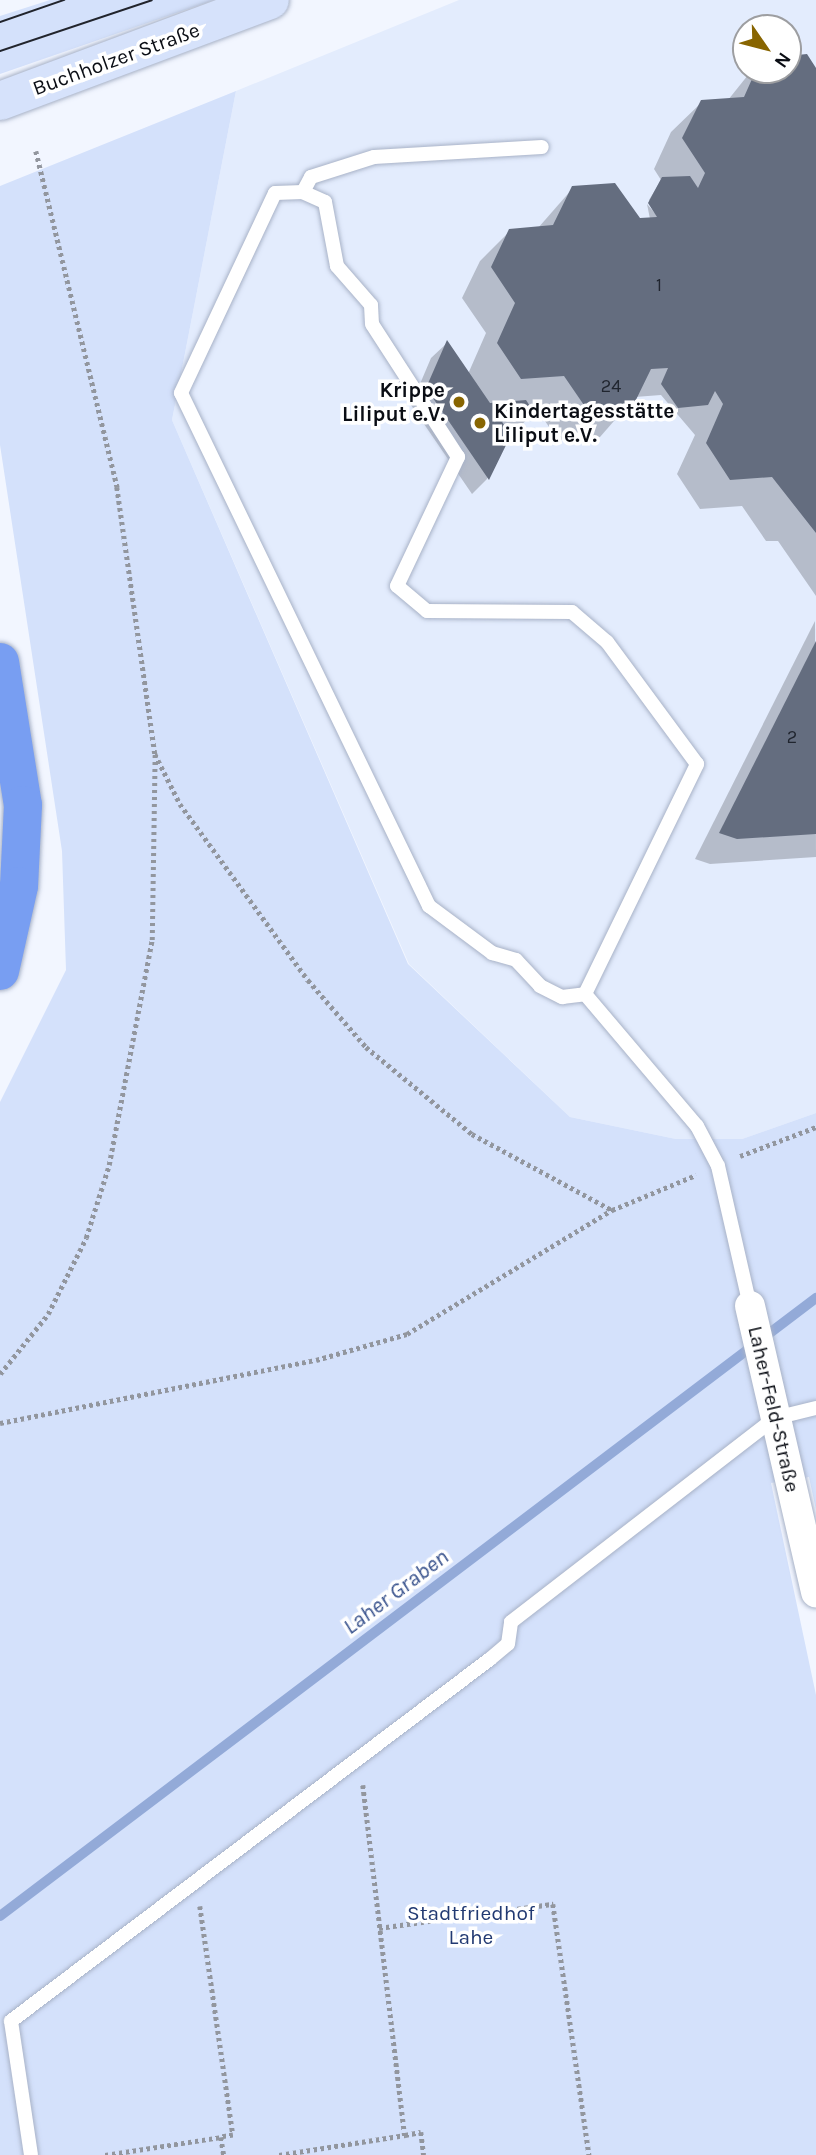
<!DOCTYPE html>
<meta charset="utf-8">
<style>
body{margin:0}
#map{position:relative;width:816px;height:2155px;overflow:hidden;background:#f2f6ff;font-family:Karla,sans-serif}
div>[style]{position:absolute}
.built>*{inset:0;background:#e3ecfd}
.green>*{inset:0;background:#d4e1fb}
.shadow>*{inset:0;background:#0003}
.stream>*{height:10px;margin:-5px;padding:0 5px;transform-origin:5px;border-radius:5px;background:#93aad8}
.building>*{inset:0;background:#646d7f}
.path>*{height:4.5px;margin-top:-2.25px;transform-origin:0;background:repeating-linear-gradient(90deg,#92969e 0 3.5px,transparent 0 7px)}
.roads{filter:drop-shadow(0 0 2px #a8b2c7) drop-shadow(0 0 2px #a8b2c7)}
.lane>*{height:14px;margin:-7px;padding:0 7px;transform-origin:7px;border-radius:7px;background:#fff}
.street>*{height:30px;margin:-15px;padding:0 15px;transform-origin:15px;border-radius:15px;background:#fff}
.secondary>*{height:38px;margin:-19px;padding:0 19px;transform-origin:19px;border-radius:19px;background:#d6e2fb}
.highway>*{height:38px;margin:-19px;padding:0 19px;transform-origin:19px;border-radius:19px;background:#789ef2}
.tram>*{height:2px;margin:-1px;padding:0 1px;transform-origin:1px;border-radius:1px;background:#21242c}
.dots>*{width:19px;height:19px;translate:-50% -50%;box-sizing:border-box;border:4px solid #fff;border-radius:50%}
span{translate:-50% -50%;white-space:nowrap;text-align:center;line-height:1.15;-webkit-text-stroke:7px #fff;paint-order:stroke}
.number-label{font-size:18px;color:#20252f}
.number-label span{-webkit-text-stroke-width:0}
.street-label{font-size:21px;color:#0a0d14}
.poi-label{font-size:21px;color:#0a0d14;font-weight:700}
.right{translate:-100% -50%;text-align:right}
.left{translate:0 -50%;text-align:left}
.park-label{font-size:21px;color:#213972}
.water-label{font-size:23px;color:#37518c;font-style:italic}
.north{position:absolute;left:732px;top:14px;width:70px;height:70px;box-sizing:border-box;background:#fff;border:2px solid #9d9ea1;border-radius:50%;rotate:125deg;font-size:19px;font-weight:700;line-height:28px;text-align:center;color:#0a0d14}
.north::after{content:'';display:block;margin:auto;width:24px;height:32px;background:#886501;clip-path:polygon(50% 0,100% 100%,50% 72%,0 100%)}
</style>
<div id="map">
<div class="built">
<div style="clip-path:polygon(evenodd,459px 0,816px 0,816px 1113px,742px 1139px,676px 1139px,570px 1117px,409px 964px,172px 420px,236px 91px,459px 0,746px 28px,788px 28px,788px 70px,746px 70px,746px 28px)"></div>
</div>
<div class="green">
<div style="clip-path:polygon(50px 0,214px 0,0 74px,0 16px)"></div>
<div style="clip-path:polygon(236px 91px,172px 420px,408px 964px,570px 1117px,676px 1139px,742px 1139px,816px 1113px,816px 1510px,809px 1477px,771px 1483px,816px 1695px,816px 2155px,0 2155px,0 1102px,66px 970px,62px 851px,0 445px,0 186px)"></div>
</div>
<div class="shadow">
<div style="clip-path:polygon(788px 57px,816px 71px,816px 596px,778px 541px,766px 541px,742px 506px,700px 509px,677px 474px,695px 435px,661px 395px,635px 397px,600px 437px,558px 440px,534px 405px,527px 405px,533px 414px,517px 429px,506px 430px,487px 479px,472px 494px,411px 405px,431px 358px,447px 343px,468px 374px,486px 333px,462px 298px,480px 261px,510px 231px,538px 228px,573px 188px,639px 220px,650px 219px,647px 204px,660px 219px,649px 200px,661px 180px,654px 169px,671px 132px,702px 102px,728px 100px,752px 70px,788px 70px)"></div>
<div style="clip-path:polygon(815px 621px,816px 857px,710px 864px,695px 859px)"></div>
</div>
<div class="stream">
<div style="left:0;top:1916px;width:1024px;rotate:-37.14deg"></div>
</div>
<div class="building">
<div style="clip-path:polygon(807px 54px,816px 68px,816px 533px,772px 477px,730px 480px,706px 443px,723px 404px,715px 391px,708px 405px,678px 408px,661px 384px,668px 368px,651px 369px,632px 408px,588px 411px,564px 376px,521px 379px,497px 343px,515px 303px,491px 267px,509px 229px,553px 225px,572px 186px,615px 183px,640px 218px,657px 217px,648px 203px,662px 177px,690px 176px,698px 188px,705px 173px,682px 138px,701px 100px,744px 97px,756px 70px,788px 70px,788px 56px)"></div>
<div style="clip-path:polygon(447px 340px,490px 403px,526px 400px,535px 414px,498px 416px,511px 435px,489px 480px,426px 388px)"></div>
<div style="clip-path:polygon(816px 641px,816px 834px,737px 839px,719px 833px)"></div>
</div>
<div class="path">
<div style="left:36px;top:151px;width:346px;rotate:76.4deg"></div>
<div style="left:117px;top:487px;width:270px;rotate:81.9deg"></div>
<div style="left:155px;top:754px;width:56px;rotate:63.4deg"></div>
<div style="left:180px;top:804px;width:218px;rotate:54deg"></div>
<div style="left:308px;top:980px;width:89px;rotate:49.1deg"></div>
<div style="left:366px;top:1047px;width:137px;rotate:39.4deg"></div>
<div style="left:472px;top:1134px;width:159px;rotate:28.5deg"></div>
<div style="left:740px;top:1156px;width:81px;rotate:-20.9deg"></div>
<div style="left:0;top:1374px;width:77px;rotate:-51.3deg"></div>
<div style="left:48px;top:1314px;width:85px;rotate:-63.4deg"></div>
<div style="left:86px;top:1238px;width:77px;rotate:-72.5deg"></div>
<div style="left:109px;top:1165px;width:229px;rotate:-79.2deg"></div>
<div style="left:152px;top:940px;width:185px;rotate:-89.1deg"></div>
<div style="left:0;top:1423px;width:322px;rotate:-11.3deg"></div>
<div style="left:316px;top:1360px;width:95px;rotate:-15.9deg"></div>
<div style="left:407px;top:1334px;width:240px;rotate:-31.2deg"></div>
<div style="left:612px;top:1210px;width:91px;rotate:-22.6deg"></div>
<div style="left:363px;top:1785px;width:353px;rotate:83.2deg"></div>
<div style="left:405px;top:2135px;width:16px;rotate:-11deg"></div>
<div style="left:421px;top:2132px;width:23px;rotate:83deg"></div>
<div style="left:200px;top:1906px;width:231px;rotate:81.8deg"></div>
<div style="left:233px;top:2135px;width:12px;rotate:171deg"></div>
<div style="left:221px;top:2137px;width:18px;rotate:81deg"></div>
<div style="left:379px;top:1928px;width:176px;rotate:-7.9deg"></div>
<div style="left:553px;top:1904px;width:254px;rotate:81.8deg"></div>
<div style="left:105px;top:2155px;width:117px;rotate:-8.8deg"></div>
<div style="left:279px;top:2155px;width:128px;rotate:-9deg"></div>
</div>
<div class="roads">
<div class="lane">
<div style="left:303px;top:192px;width:17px;rotate:-62deg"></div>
<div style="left:311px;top:177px;width:66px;rotate:-17.6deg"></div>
<div style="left:374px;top:157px;width:168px;rotate:-3.4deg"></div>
<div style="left:585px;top:994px;width:256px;rotate:-64deg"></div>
<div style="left:697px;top:764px;width:152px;rotate:-126.4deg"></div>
<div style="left:607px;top:642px;width:46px;rotate:-139.4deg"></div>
<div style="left:572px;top:612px;width:145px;rotate:-179.6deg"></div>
<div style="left:427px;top:611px;width:39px;rotate:-140deg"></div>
<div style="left:397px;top:586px;width:143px;rotate:-64.7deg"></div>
<div style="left:458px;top:457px;width:158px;rotate:-122.9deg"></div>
<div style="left:372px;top:324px;width:19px;rotate:-93deg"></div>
<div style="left:371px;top:305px;width:52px;rotate:-131.1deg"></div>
<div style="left:337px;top:266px;width:65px;rotate:-100.6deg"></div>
<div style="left:325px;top:202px;width:24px;rotate:-156deg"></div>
<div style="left:303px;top:192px;width:28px;rotate:178deg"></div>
<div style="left:275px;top:193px;width:221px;rotate:115.2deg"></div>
<div style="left:181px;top:393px;width:570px;rotate:64.2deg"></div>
<div style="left:429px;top:906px;width:79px;rotate:36.7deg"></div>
<div style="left:492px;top:953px;width:25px;rotate:16deg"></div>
<div style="left:516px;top:960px;width:35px;rotate:47deg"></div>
<div style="left:540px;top:986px;width:25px;rotate:27deg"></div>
<div style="left:562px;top:997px;width:23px;rotate:-7deg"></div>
<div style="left:585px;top:994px;width:173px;rotate:49.7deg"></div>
<div style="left:697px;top:1126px;width:45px;rotate:62.3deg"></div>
<div style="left:718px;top:1166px;width:144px;rotate:77.1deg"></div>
<div style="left:31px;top:2155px;width:135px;rotate:-98.5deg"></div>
<div style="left:11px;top:2021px;width:600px;rotate:-37.08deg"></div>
<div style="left:490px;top:1659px;width:23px;rotate:-40deg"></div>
<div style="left:508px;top:1644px;width:22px;rotate:-82deg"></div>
<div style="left:511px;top:1622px;width:334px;rotate:-37.7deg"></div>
<div style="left:775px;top:1418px;width:42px;rotate:-13.7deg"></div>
</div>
<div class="street">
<div style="left:750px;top:1306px;width:294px;rotate:77deg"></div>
</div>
<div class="secondary">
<div style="left:0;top:101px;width:288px;rotate:-20.5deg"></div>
</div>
<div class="highway">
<div style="left:0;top:662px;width:145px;rotate:80.9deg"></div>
<div style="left:23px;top:805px;width:81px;rotate:92.8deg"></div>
<div style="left:19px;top:886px;width:87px;rotate:102.6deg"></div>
</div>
</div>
<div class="tram">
<div style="left:0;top:22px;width:68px;rotate:-19deg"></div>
<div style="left:0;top:51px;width:160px;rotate:-18.5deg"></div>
</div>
<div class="dots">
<div style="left:459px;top:402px;background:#886501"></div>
<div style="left:480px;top:423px;background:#886501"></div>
</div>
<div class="number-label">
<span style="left:659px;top:285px">1</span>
<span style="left:611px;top:386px">24</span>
<span style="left:792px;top:737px">2</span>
</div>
<div class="street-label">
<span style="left:116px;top:59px;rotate:-20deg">Buchholzer Straße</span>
<span style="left:774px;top:1409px;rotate:77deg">Laher-Feld-Straße</span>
</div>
<div class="poi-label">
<span class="right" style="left:445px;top:402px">Krippe<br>Liliput e.V.</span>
<span class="left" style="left:494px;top:423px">Kindertagesstätte<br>Liliput e.V.</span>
</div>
<div class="park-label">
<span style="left:471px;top:1925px">Stadtfriedhof<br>Lahe</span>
</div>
<div class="water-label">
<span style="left:396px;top:1592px;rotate:-37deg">Laher Graben</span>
</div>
<div class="north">N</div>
</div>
